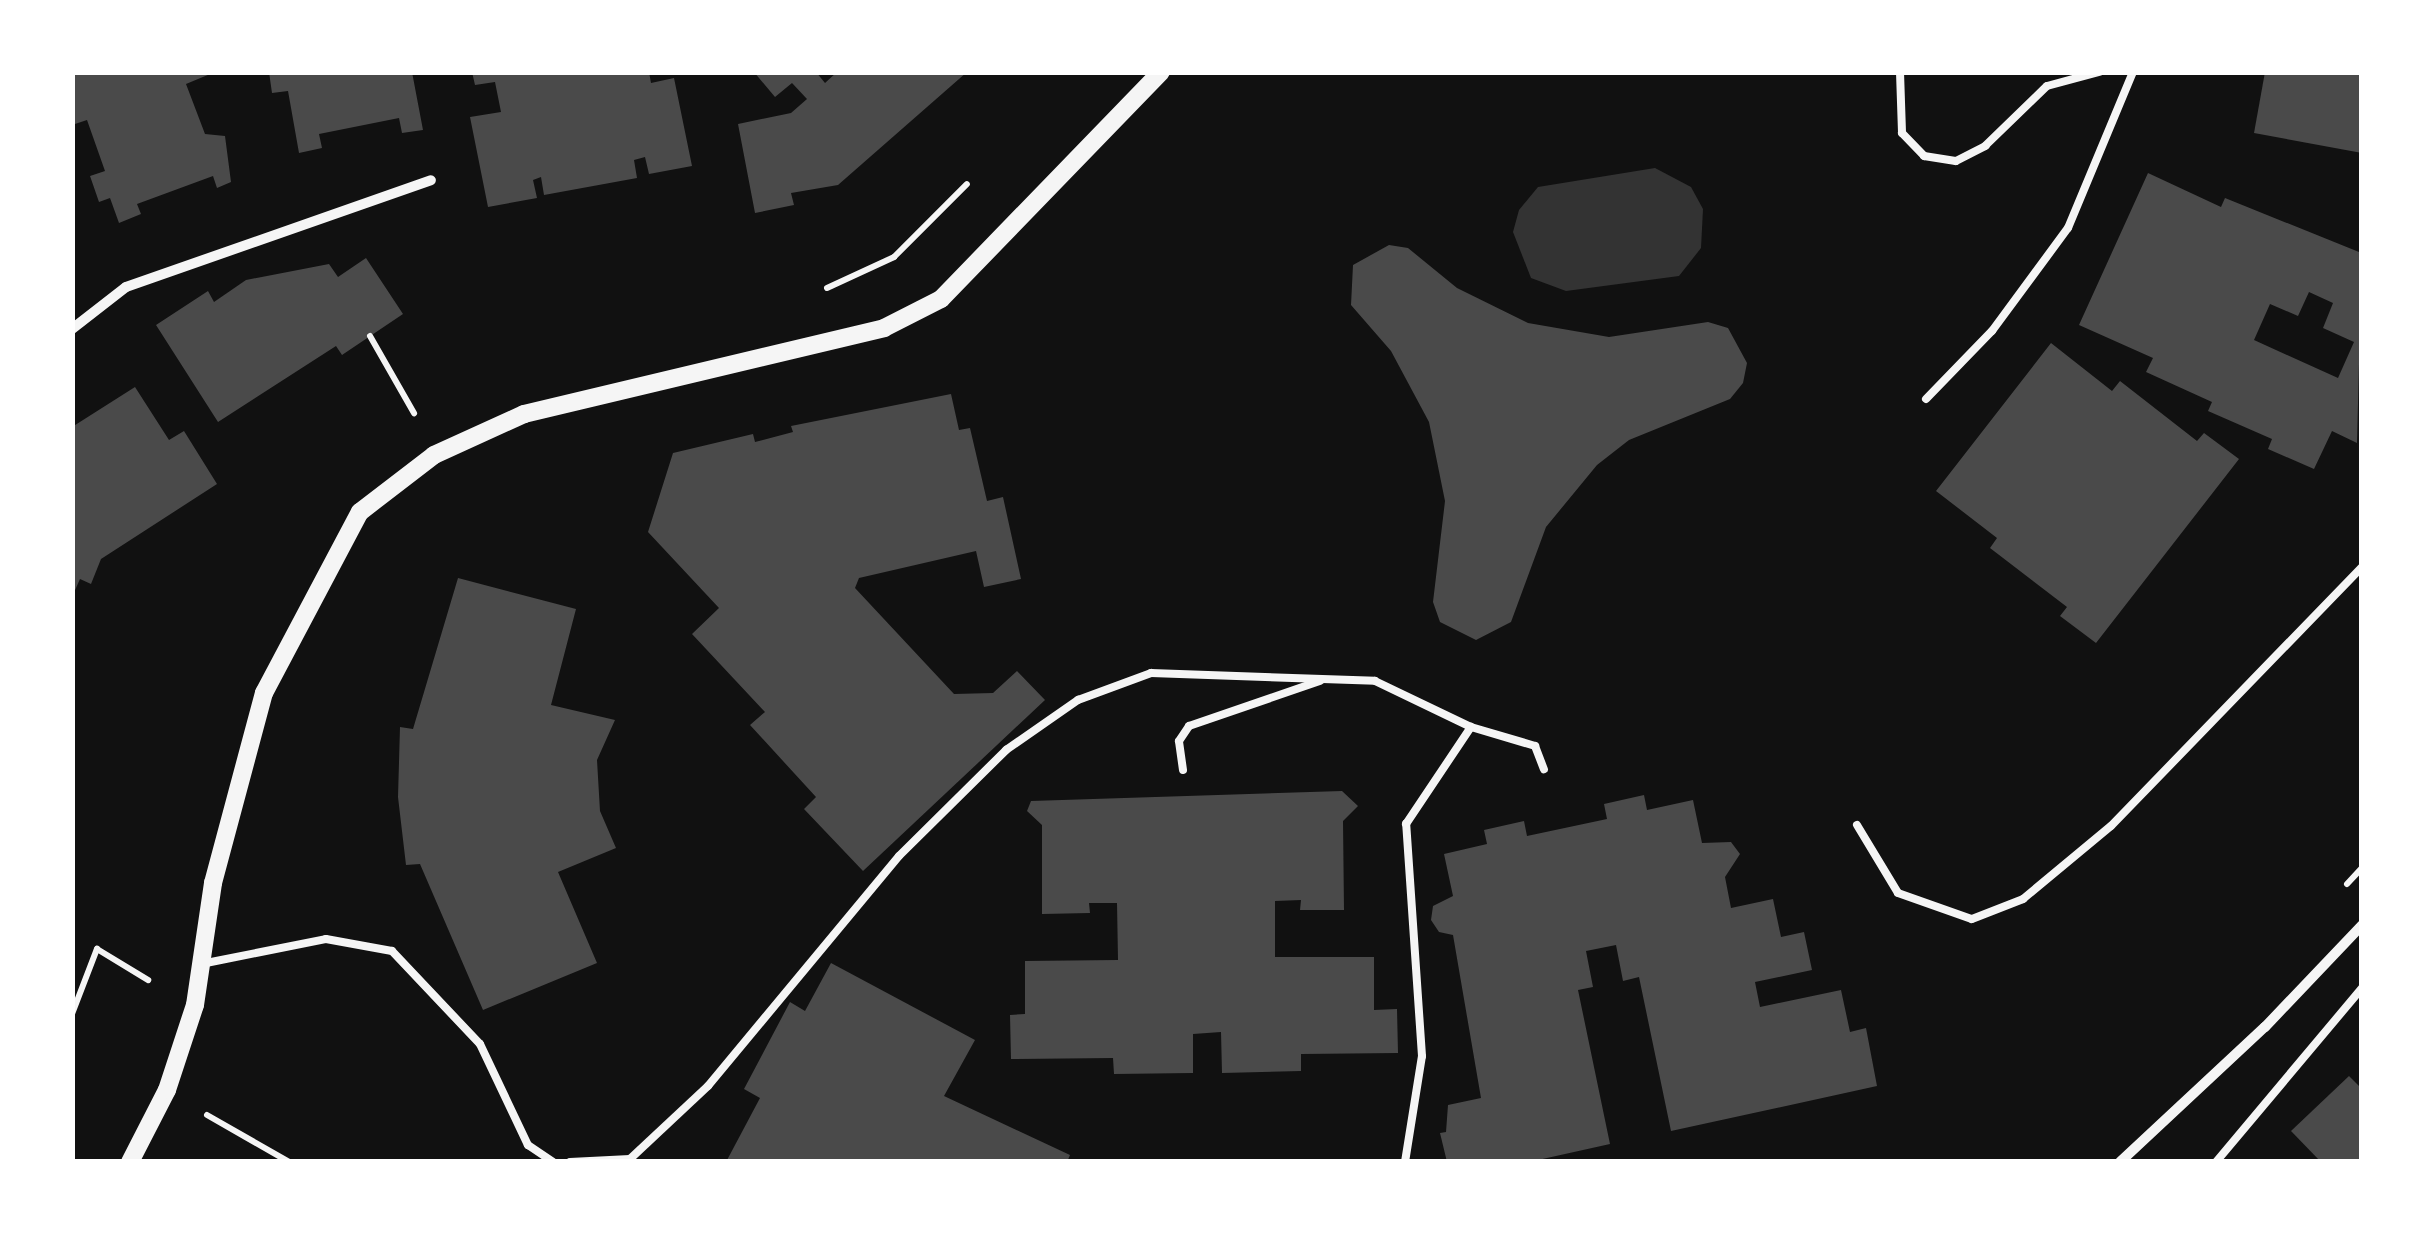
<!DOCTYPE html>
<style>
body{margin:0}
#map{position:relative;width:2434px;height:1234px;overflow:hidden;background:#111;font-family:Ubuntu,sans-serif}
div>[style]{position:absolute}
.water>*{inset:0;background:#333}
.building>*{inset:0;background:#4a4a4a}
.path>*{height:6px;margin:-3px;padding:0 3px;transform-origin:3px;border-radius:3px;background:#f5f5f5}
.service>*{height:8px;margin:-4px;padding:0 4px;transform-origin:4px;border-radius:4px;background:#f5f5f5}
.minor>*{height:10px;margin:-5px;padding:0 5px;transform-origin:5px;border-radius:5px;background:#f5f5f5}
.tertiary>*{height:18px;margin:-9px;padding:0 9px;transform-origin:9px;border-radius:9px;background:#f5f5f5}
span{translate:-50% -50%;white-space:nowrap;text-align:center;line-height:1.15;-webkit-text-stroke:8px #fff;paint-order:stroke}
.frame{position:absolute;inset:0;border:75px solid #fff;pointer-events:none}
</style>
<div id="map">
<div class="water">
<div style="clip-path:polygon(1655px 168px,1691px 187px,1703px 209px,1701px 248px,1679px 276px,1566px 291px,1531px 278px,1513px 232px,1519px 210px,1538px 187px)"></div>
</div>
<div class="building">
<div style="clip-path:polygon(72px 72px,215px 72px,186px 84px,205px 134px,225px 136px,231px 182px,217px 188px,213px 176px,137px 204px,141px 214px,119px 223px,110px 198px,99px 202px,90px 176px,105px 171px,87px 120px,72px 125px)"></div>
<div style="clip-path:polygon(269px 72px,412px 72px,423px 130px,402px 133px,399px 118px,319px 134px,322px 148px,299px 153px,288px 91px,272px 93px)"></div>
<div style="clip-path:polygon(472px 72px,649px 72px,651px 83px,674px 78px,692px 166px,649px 174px,645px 157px,634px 160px,637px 178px,544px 195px,541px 177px,533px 180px,537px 198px,488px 207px,470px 117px,501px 112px,495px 82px,475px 85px)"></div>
<div style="clip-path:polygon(754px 72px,816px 72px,825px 83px,837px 72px,967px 72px,838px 185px,791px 193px,794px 205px,755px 213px,738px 124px,791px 113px,807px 99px,792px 83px,775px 97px)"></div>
<div style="clip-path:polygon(2265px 72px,2362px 72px,2362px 153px,2254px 133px)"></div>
<div style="clip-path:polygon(evenodd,2148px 173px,2221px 207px,2225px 198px,2359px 252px,2362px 245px,2357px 443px,2332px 431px,2314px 469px,2268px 449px,2272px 439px,2208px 411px,2212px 402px,2146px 372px,2153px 358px,2079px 325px,2148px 173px,2309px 292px,2333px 303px,2323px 328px,2354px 342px,2338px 378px,2254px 340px,2270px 304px,2298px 316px,2309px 292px)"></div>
<div style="clip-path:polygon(1389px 245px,1408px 248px,1457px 288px,1528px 323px,1609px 337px,1708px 322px,1728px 328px,1747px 363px,1743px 383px,1730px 399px,1629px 440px,1597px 465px,1546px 527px,1511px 622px,1476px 640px,1440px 622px,1433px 602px,1445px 501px,1429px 422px,1391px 351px,1351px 305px,1353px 265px)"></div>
<div style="clip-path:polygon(366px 258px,403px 314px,342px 355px,336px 346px,218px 422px,156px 325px,208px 291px,214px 302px,246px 280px,329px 264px,338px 277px)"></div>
<div style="clip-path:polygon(2051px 343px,2112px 391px,2120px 381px,2197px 441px,2204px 433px,2239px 459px,2096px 643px,2060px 616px,2067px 607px,1990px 548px,1997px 538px,1936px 491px)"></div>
<div style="clip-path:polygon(135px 387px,169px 440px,184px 431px,217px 484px,101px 559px,91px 584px,80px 579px,72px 597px,72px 427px)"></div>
<div style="clip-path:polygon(951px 394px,959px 430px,970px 428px,987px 501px,1003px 497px,1021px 579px,984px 587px,976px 551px,859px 578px,855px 588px,954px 694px,993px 693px,1017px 671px,1045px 700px,863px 871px,804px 809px,816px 797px,750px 725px,765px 712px,692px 634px,719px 608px,648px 532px,673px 453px,753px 434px,755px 442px,793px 432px,791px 426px)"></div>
<div style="clip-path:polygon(458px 578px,576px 609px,551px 705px,615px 720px,597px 760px,600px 811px,616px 848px,558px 872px,597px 963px,483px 1010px,420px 864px,406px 865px,398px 797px,400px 727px,413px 729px)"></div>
<div style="clip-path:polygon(1342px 791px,1358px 806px,1343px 821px,1344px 910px,1300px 910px,1301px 900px,1275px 901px,1275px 957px,1374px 957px,1374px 1010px,1397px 1009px,1398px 1053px,1301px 1054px,1301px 1071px,1222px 1073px,1221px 1032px,1193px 1034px,1193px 1073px,1114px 1074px,1113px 1058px,1011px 1059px,1010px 1015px,1025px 1014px,1025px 961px,1118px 960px,1117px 903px,1089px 903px,1090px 913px,1042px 914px,1042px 825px,1027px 811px,1031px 801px)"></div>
<div style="clip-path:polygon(1644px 795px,1647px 810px,1693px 800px,1702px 843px,1731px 842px,1740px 854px,1725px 877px,1731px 908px,1773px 899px,1781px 937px,1804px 932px,1812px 970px,1755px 982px,1760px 1007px,1841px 990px,1850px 1032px,1866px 1028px,1877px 1086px,1671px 1131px,1639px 977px,1623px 981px,1616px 945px,1586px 951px,1593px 987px,1578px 990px,1610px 1144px,1529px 1162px,1447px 1162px,1440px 1133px,1446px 1132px,1448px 1105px,1481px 1098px,1453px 935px,1439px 932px,1431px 920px,1433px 906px,1453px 896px,1444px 854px,1487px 844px,1484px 830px,1524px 821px,1527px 836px,1607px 819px,1604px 804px)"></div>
<div style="clip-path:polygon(831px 963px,975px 1040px,944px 1096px,1070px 1155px,1067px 1162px,726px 1162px,760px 1098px,744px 1089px,790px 1002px,805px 1011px)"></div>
<div style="clip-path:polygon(2349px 1076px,2362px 1089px,2362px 1162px,2321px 1162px,2291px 1131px)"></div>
</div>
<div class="path">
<div style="left:827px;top:288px;width:74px;rotate:-24.8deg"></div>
<div style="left:894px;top:257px;width:103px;rotate:-45deg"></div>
<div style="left:370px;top:336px;width:89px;rotate:60.3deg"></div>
<div style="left:2347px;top:884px;width:22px;rotate:-47deg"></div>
<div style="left:72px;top:1014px;width:70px;rotate:-69deg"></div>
<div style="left:97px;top:949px;width:60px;rotate:31.3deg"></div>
<div style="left:207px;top:1115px;width:95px;rotate:29.8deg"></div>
</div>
<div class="service">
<div style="left:1900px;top:72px;width:61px;rotate:88.1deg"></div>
<div style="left:1902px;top:133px;width:32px;rotate:46deg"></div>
<div style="left:1924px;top:156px;width:32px;rotate:9deg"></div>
<div style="left:1956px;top:161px;width:33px;rotate:-27deg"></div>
<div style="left:1985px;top:146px;width:86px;rotate:-44.1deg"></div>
<div style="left:2047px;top:86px;width:54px;rotate:-15.1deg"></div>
<div style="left:1926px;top:399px;width:95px;rotate:-45.9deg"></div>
<div style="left:1992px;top:331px;width:128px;rotate:-53.6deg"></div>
<div style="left:2068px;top:228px;width:169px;rotate:-67.4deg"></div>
<div style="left:1183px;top:770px;width:29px;rotate:-98deg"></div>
<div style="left:1179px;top:741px;width:18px;rotate:-56deg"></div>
<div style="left:1189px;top:726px;width:139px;rotate:-19deg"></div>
<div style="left:1857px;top:825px;width:79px;rotate:58.9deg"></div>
<div style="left:1898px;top:893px;width:78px;rotate:19.4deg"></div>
<div style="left:1972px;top:919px;width:55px;rotate:-21.4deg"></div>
<div style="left:2023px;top:899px;width:114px;rotate:-39.7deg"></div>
<div style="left:2111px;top:826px;width:361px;rotate:-45.9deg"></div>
<div style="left:201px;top:964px;width:127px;rotate:-11.3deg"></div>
<div style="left:326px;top:939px;width:67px;rotate:10.3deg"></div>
<div style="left:392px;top:951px;width:128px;rotate:46.6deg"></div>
<div style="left:480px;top:1044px;width:112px;rotate:64.6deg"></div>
<div style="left:528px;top:1145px;width:30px;rotate:34deg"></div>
<div style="left:570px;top:1162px;width:60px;rotate:-2.9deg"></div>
<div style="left:630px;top:1159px;width:107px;rotate:-43.1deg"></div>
<div style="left:708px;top:1086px;width:299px;rotate:-50.3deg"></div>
<div style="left:899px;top:856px;width:151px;rotate:-44.7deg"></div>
<div style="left:1006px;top:750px;width:88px;rotate:-34.8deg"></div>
<div style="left:1078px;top:700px;width:78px;rotate:-20.3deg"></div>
<div style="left:1151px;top:673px;width:224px;rotate:2deg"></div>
<div style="left:1375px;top:681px;width:106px;rotate:25.6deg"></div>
<div style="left:1471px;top:727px;width:67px;rotate:16.5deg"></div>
<div style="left:1535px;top:746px;width:25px;rotate:69deg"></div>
<div style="left:1405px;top:1162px;width:107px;rotate:-80.9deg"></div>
<div style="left:1422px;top:1056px;width:233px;rotate:-93.9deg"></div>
<div style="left:1406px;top:824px;width:117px;rotate:-56.2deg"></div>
<div style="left:2216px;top:1162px;width:227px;rotate:-50deg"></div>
</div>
<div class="minor">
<div style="left:72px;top:329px;width:68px;rotate:-37.9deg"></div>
<div style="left:126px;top:287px;width:323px;rotate:-19.3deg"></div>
<div style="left:2120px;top:1162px;width:198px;rotate:-43deg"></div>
<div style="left:2265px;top:1027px;width:141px;rotate:-46.4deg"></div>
</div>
<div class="tertiary">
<div style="left:130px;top:1162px;width:81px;rotate:-62.8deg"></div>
<div style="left:167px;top:1090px;width:89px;rotate:-71.8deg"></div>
<div style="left:195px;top:1005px;width:123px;rotate:-81.6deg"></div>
<div style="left:213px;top:883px;width:197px;rotate:-75deg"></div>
<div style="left:264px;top:693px;width:205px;rotate:-62.1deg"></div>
<div style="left:360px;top:512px;width:93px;rotate:-37.6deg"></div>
<div style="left:434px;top:455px;width:99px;rotate:-24.5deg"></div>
<div style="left:524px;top:414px;width:370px;rotate:-13.4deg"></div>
<div style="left:884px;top:328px;width:64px;rotate:-27deg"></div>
<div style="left:941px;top:299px;width:316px;rotate:-45.9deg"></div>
</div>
<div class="frame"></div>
</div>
